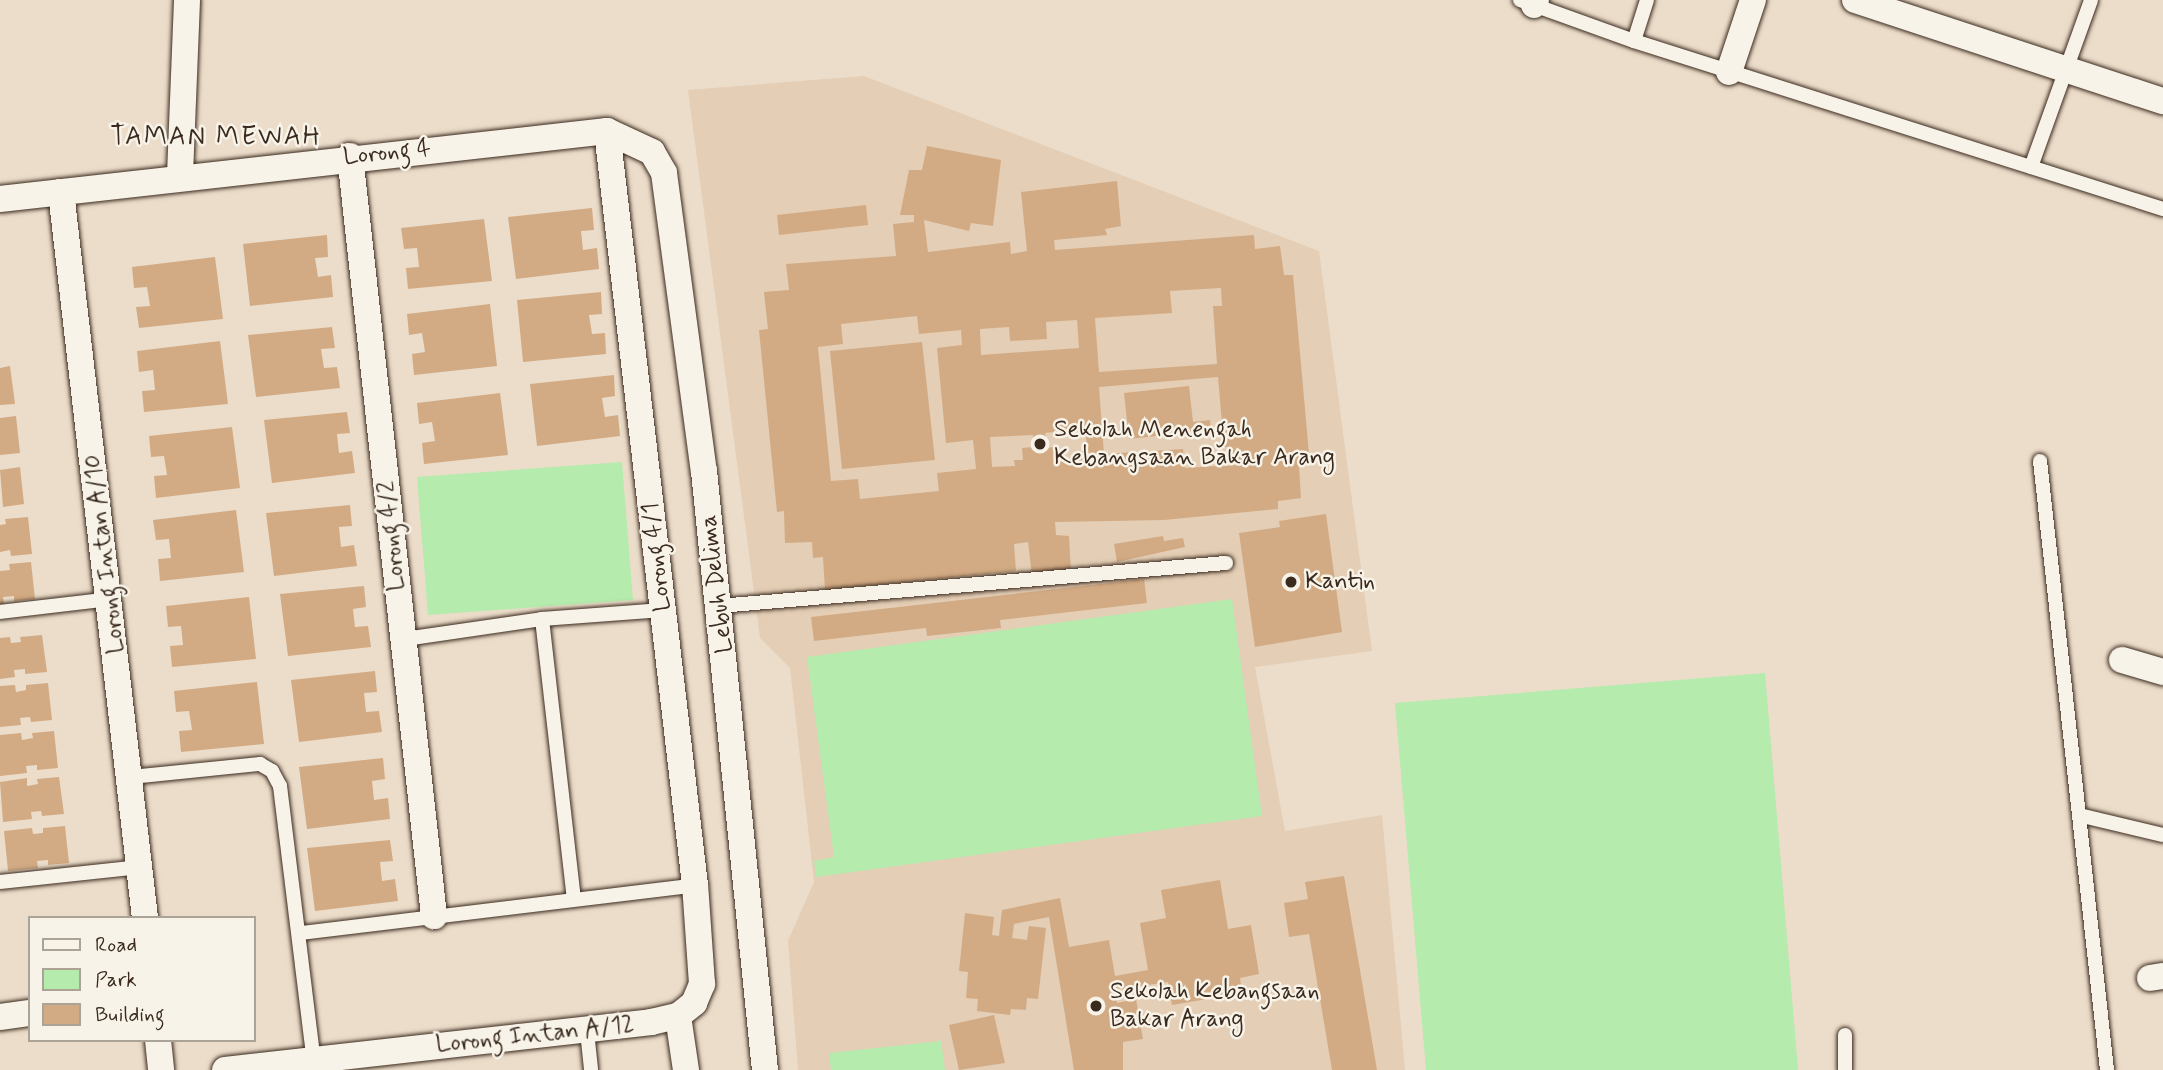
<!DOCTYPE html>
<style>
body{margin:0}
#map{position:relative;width:2163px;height:1070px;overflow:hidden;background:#ecddca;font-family:Mynerve,sans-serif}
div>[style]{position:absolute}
.built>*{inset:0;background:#e4ceb5}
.green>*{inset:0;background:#b5ebad}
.building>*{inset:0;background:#d2ab84}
.roads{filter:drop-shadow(0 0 2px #3b2a1e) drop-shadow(0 0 2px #3b2a1e)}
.lane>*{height:14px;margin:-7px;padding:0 7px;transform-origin:7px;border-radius:7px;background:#f7f3e8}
.street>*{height:26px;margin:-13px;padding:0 13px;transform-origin:13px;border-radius:13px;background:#f7f3e8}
.dots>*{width:19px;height:19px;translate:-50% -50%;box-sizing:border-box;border:4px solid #f7f3e8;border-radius:50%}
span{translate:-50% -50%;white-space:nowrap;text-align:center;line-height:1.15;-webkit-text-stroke:5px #f7f3e8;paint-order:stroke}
.street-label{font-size:24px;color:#3b2a1e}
.poi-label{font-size:24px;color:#3b2a1e}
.left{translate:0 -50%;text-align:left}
.neighbourhood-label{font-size:26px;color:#3b2a1e;letter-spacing:2px}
.legend{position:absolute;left:28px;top:916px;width:228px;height:126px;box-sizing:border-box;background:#f7f3e8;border:2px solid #aca397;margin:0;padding:9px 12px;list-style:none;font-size:21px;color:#3b2a1e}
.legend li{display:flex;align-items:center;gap:14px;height:35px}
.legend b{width:35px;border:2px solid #aca397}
</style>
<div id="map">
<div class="built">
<div style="clip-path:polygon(864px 76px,1319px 251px,1372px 651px,1255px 667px,1285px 831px,1382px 815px,1405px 1070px,798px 1070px,788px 941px,814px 882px,790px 668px,760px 638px,688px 90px)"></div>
</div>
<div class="green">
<div style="clip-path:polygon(622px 462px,633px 600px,428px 615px,417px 477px)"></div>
<div style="clip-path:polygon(1232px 599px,1262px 816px,816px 877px,814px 861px,834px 857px,807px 657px)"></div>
<div style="clip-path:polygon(1765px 673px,1798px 1070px,1426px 1070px,1395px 703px)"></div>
<div style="clip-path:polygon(941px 1041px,945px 1070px,831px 1070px,829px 1053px)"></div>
</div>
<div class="building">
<div style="clip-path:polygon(evenodd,927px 146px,1001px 160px,993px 226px,971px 223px,969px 231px,924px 220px,928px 252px,1010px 242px,1011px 254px,1027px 251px,1021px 192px,1117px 181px,1121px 226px,1105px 229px,1107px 235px,1054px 240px,1055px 250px,1254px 235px,1255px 249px,1280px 246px,1284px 275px,1293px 275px,1310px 465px,1299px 466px,1301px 498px,1278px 501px,1278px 509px,1164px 520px,1055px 522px,1056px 535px,1069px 536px,1071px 573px,1032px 576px,1028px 542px,1014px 544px,1016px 571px,825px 590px,823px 557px,813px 558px,812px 542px,785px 543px,784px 511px,777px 512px,759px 330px,768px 329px,764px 292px,789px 290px,786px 264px,896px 256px,893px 224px,914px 222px,914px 215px,900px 215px,909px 170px,922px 170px,927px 146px,1221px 288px,1222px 306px,1213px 306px,1217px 364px,1099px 372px,1095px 318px,1172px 313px,1170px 291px,1221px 288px,927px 146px,917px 316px,919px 334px,961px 330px,962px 345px,937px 348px,946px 443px,973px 440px,976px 469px,937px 473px,939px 491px,860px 499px,858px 479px,831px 481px,818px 347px,843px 344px,841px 324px,917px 316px,927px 146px,1077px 320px,1079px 348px,981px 355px,980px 329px,1009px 327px,1010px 341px,1047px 339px,1046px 322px,1077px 320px,927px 146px,1218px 377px,1224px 447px,1232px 447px,1233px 465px,1185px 468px,1183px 449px,1104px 454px,1099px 387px,1218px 377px,927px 146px,1085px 429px,1088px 455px,1059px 461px,1053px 447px,1047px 448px,1045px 433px,1085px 429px,927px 146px,1033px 435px,1033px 447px,1022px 448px,1023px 460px,1014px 460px,1015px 466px,992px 467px,990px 437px,1033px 435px)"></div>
<div style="clip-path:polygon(866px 205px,868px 225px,779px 235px,777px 215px)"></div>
<div style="clip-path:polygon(592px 208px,594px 230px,581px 231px,583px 250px,597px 248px,599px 269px,516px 279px,508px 217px)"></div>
<div style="clip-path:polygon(484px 219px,492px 281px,408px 289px,406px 268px,419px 267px,418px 257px,417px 248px,404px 249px,401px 228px)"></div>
<div style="clip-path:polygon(327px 235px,328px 257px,315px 258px,318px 277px,331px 275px,333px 297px,250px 306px,243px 244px)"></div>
<div style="clip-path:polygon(215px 257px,223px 319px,139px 328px,136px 307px,150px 306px,147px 287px,134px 288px,132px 267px)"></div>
<div style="clip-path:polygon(601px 292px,602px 314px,589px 315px,592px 334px,605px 333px,606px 354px,523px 362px,517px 300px)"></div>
<div style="clip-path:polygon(490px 304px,497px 366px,414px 375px,412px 354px,425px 352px,422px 333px,409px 335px,407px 314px)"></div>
<div style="clip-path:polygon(332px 327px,335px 348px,321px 349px,324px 368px,337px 367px,340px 388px,256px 397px,248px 335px)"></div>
<div style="clip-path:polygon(220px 341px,228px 404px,144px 412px,142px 391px,155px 390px,153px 370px,139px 372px,137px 351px)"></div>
<div style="clip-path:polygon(922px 342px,935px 460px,842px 469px,830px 351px)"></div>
<div style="clip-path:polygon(10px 366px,15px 404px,0 405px,0 368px)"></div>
<div style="clip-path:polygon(614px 375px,615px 396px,602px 398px,605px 417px,618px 415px,620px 436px,537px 446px,530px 384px)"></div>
<div style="clip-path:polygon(1189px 386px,1193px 422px,1210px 420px,1211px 430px,1129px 439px,1124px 393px)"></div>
<div style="clip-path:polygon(500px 393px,508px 455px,424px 464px,422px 443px,435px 441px,432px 422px,419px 424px,417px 403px)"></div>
<div style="clip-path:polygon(347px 412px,350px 433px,337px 434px,339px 453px,352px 451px,355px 473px,272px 483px,264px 420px)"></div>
<div style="clip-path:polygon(16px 416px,20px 453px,0 455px,0 418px)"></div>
<div style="clip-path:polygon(232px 427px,240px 488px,156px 498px,154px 476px,167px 475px,164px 456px,151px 457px,149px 436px)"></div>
<div style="clip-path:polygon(20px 467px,24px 504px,3px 507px,0 470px)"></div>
<div style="clip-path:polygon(350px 505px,352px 526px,339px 527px,341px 547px,354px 545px,357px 566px,274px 576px,266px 513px)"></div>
<div style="clip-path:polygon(236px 510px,244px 572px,160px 581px,158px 559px,171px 558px,169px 539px,156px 540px,153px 520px)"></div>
<div style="clip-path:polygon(1326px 514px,1342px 632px,1255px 647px,1239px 533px,1280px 527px,1279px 521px)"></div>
<div style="clip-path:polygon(28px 517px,32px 554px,11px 556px,10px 550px,0 552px,0 525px,6px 524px,5px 519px)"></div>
<div style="clip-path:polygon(1163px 536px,1164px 541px,1183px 538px,1185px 547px,1117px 562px,1114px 544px)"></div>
<div style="clip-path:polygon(31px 562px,35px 599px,14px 601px,14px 596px,3px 597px,4px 604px,0 605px,0 571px,10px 570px,9px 564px)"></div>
<div style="clip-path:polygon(1144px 579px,1147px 603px,1000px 620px,1001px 628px,927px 636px,926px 628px,814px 641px,811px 617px)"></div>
<div style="clip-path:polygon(364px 586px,366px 607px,353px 609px,355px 627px,368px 626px,371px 647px,288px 656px,280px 594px)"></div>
<div style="clip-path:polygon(249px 597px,256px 659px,172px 667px,170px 646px,183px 645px,182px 635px,181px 626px,168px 627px,166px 606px)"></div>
<div style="clip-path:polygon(42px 635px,47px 672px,25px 674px,25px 669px,14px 670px,15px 677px,0 679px,0 638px,10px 637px,11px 643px,21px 642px,20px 637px)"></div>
<div style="clip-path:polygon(375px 671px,377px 692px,364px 693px,366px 712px,379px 711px,382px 732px,299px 742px,291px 680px)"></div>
<div style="clip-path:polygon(257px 682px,264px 744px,181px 752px,179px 731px,192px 730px,189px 711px,176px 712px,174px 691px)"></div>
<div style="clip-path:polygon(48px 683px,52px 720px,31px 722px,30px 717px,20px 718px,21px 725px,0 727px,0 686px,15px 685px,16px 692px,26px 690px,26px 685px)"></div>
<div style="clip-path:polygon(54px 731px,58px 768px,37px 770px,37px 765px,26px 766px,27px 773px,0 776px,0 735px,21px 733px,22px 740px,33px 738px,32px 733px)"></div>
<div style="clip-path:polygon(383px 758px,385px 779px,372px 781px,374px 800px,388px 798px,390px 819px,307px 829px,299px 767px)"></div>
<div style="clip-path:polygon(59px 777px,64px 814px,42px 816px,41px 811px,31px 812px,32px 819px,3px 822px,0 782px,27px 778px,27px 786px,38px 784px,37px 779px)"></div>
<div style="clip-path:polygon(65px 826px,69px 863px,48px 865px,48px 860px,37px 861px,38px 868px,8px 871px,4px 831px,32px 828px,33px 834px,43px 833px,43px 828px)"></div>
<div style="clip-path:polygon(390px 840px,393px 861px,380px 862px,382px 881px,395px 879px,398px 901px,315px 911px,307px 848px)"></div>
<div style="clip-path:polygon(1344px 876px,1377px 1070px,1332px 1070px,1309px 934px,1289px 937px,1284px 903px,1308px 899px,1305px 882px)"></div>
<div style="clip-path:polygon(1220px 880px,1228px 929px,1251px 925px,1259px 974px,1240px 978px,1242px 993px,1172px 1005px,1168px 982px,1115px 990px,1117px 1003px,1136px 999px,1143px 1039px,1123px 1042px,1123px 1070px,1074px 1070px,1049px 917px,1014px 924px,1012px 938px,1027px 940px,1029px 926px,1046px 928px,1038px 999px,1027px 998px,1026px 1010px,1011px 1009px,1010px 1015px,977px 1011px,978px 999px,966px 998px,968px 972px,959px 971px,965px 913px,994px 917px,992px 935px,999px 936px,1002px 910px,1060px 898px,1069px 947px,1109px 940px,1115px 976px,1148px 970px,1140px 923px,1166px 918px,1161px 890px)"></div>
<div style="clip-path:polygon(994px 1015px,1005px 1063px,959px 1070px,949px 1025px)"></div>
</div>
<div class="roads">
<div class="lane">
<div style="left:1520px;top:0;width:121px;rotate:19.8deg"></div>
<div style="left:1634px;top:41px;width:555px;rotate:17.62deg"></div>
<div style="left:1634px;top:41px;width:43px;rotate:-72.4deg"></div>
<div style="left:2031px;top:167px;width:177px;rotate:-70.2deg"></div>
<div style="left:2040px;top:461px;width:613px;rotate:83.72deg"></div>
<div style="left:719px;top:606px;width:509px;rotate:-4.85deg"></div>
<div style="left:0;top:612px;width:112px;rotate:-6.7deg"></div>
<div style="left:542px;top:619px;width:282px;rotate:83.5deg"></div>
<div style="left:405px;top:639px;width:138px;rotate:-8.3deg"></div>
<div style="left:542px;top:619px;width:121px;rotate:-4.3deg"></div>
<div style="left:131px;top:777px;width:130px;rotate:-5.8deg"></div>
<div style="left:260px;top:764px;width:14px;rotate:30deg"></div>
<div style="left:272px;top:771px;width:17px;rotate:62deg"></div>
<div style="left:280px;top:786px;width:277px;rotate:83deg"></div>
<div style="left:2083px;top:816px;width:82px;rotate:13.4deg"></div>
<div style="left:0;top:882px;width:141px;rotate:-6.1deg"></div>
<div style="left:301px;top:933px;width:397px;rotate:-6.9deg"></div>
<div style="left:587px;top:1031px;width:39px;rotate:84deg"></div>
<div style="left:1845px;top:1070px;width:35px;rotate:-90deg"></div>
</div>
<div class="street">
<div style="left:1855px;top:0;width:324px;rotate:18.2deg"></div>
<div style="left:1534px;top:5px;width:5px;rotate:-68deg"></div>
<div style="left:1729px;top:72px;width:76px;rotate:-71.6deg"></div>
<div style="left:350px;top:156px;width:765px;rotate:83.69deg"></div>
<div style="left:180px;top:175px;width:175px;rotate:-87.7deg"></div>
<div style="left:61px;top:192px;width:731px;rotate:83.4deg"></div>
<div style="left:0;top:199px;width:611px;rotate:-6.39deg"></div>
<div style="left:607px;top:131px;width:50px;rotate:25deg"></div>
<div style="left:652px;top:152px;width:24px;rotate:60deg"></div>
<div style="left:664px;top:173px;width:301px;rotate:82.4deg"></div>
<div style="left:704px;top:471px;width:602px;rotate:84.19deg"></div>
<div style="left:2122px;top:660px;width:43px;rotate:16.3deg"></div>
<div style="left:2150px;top:978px;width:13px;rotate:-9deg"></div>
<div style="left:678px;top:1016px;width:55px;rotate:81.6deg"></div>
<div style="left:0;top:1017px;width:30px;rotate:-8deg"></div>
<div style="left:158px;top:1040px;width:30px;rotate:84deg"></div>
<div style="left:225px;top:1070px;width:429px;rotate:-6.4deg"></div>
<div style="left:651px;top:1022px;width:28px;rotate:-13deg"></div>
<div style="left:678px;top:1016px;width:21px;rotate:-39deg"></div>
<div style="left:694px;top:1003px;width:21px;rotate:-67deg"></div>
<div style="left:702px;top:984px;width:99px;rotate:-94deg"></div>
<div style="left:695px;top:885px;width:759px;rotate:-96.66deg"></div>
</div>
</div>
<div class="dots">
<div style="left:1040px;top:444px;background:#3b2a1e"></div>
<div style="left:1291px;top:582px;background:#3b2a1e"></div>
<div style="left:1096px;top:1006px;background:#3b2a1e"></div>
</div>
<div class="street-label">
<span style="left:387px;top:153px;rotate:-6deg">Lorong 4</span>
<span style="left:392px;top:536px;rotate:-96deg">Lorong 4/2</span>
<span style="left:105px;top:554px;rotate:-97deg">Lorong Intan A/10</span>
<span style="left:657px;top:557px;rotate:-97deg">Lorong 4/1</span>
<span style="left:717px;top:584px;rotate:-97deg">Lebuh Delima</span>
<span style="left:535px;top:1035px;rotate:-6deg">Lorong Intan A/12</span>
</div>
<div class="poi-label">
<span class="left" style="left:1054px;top:444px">Sekolah Menengah<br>Kebangsaan Bakar Arang</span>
<span class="left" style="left:1305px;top:582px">Kantin</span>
<span class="left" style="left:1110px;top:1006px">Sekolah Kebangsaan<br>Bakar Arang</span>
</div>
<div class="neighbourhood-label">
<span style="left:216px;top:138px">TAMAN MEWAH</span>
</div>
<ul class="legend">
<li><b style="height:9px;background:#f7f3e8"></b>Road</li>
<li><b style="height:19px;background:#b5ebad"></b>Park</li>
<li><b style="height:19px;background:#d2ab84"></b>Building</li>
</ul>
</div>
